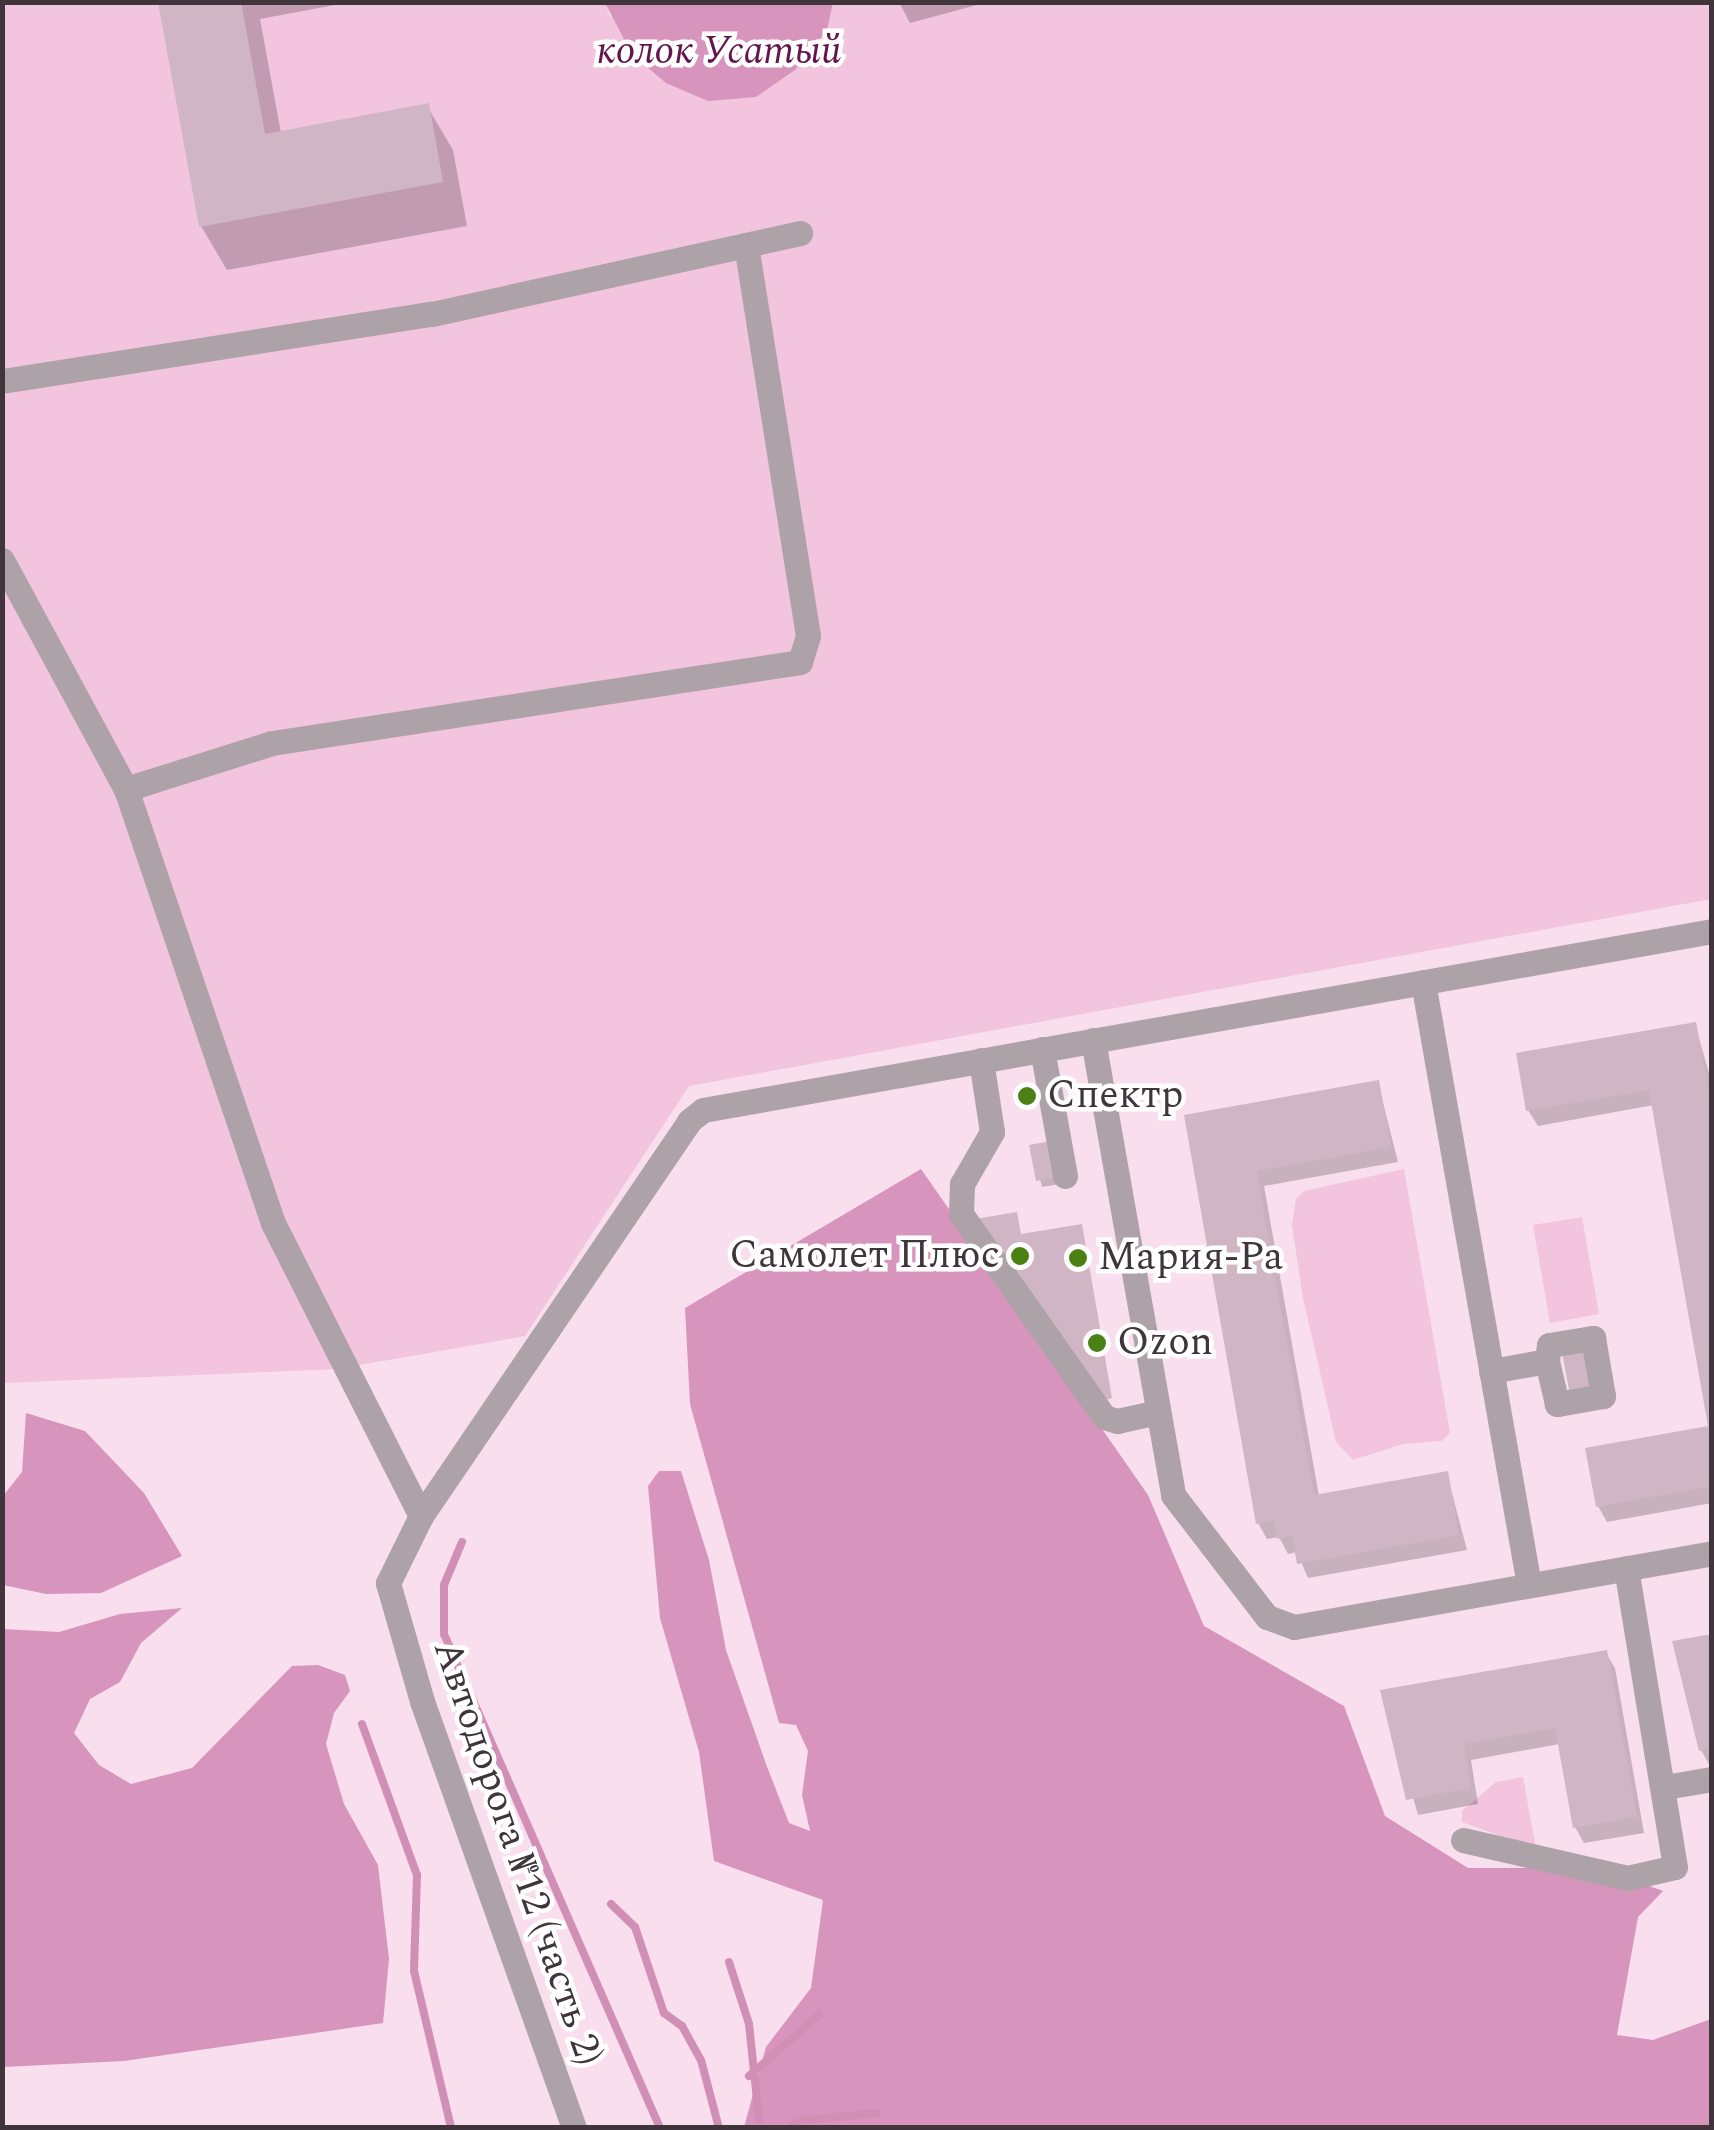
<!DOCTYPE html>
<meta charset="utf-8">
<style>
body{margin:0}
#map{position:relative;width:1714px;height:2130px;overflow:hidden;background:#f9deed;font-family:Spectral,serif}
div>[style]{position:absolute}
.green>*{inset:0;background:#f2c4de}
.forest>*{inset:0;background:#d794bc}
.shadow>*{inset:0;background:#0003}
.stream>*{height:8px;margin:-4px;padding:0 4px;transform-origin:4px;border-radius:4px;background:#d18fb6}
.building>*{inset:0;background:#d0b6c4}
.minor>*{height:25px;margin:-12.5px;padding:0 12.5px;transform-origin:12.5px;border-radius:12.5px;background:#aea2a9}
.dots>*{width:28px;height:28px;translate:-50% -50%;box-sizing:border-box;border:5px solid #fff;border-radius:50%}
span{translate:-50% -50%;white-space:nowrap;text-align:center;line-height:1.15;-webkit-text-stroke:9px #fff;paint-order:stroke}
.park-label{font-size:40px;color:#64164c;font-style:italic}
.poi-label{font-size:40px;color:#3f353a}
.left{translate:0 -50%;text-align:left}
.right{translate:-100% -50%;text-align:right}
.street-label{font-size:40px;color:#3f353a}
.frame{position:absolute;inset:0;border:5px solid #3f353a;pointer-events:none}
</style>
<div id="map">
<div class="green">
<div style="clip-path:polygon(2px 3px,605px 3px,610px 17px,827px 30px,833px 3px,1711px 3px,1711px 899px,689px 1086px,525px 1336px,337px 1369px,3px 1383px)"></div>
<div style="clip-path:polygon(1404px 1169px,1450px 1433px,1442px 1441px,1403px 1444px,1353px 1460px,1336px 1442px,1303px 1298px,1292px 1225px,1296px 1199px,1304px 1191px)"></div>
<div style="clip-path:polygon(1582px 1217px,1599px 1314px,1550px 1323px,1533px 1225px)"></div>
<div style="clip-path:polygon(1523px 1777px,1536px 1849px,1462px 1822px,1462px 1811px,1496px 1782px)"></div>
</div>
<div class="forest">
<div style="clip-path:polygon(605px 3px,605px 2px,833px 3px,827px 30px,795px 70px,756px 97px,708px 101px,666px 83px,632px 54px)"></div>
<div style="clip-path:polygon(921px 1169px,1148px 1495px,1204px 1626px,1344px 1706px,1385px 1816px,1468px 1868px,1552px 1868px,1627px 1878px,1663px 1891px,1638px 1917px,1617px 2035px,1653px 2040px,1711px 2019px,1711px 2127px,744px 2127px,766px 2047px,811px 1988px,823px 1900px,714px 1861px,699px 1752px,660px 1618px,648px 1486px,659px 1471px,681px 1471px,709px 1560px,726px 1650px,766px 1764px,789px 1823px,810px 1831px,802px 1795px,808px 1751px,796px 1725px,779px 1723px,690px 1404px,685px 1308px)"></div>
<div style="clip-path:polygon(26px 1413px,85px 1431px,144px 1493px,182px 1556px,101px 1593px,46px 1594px,3px 1585px,3px 1496px,22px 1472px)"></div>
<div style="clip-path:polygon(182px 1608px,141px 1643px,120px 1682px,90px 1699px,74px 1733px,99px 1765px,131px 1784px,192px 1768px,292px 1666px,318px 1665px,345px 1675px,350px 1691px,334px 1713px,326px 1744px,344px 1804px,378px 1865px,389px 1959px,383px 2023px,124px 2061px,3px 2067px,3px 1629px,59px 1632px,120px 1614px)"></div>
</div>
<div class="shadow">
<div style="clip-path:polygon(160px 2px,351px 2px,260px 19px,281px 133px,427px 106px,453px 150px,467px 226px,227px 270px,201px 226px)"></div>
<div style="clip-path:polygon(899px 2px,988px 2px,910px 23px)"></div>
<div style="clip-path:polygon(1695px 1024px,1712px 1084px,1712px 1503px,1607px 1522px,1598px 1506px,1711px 1428px,1654px 1105px,1538px 1126px,1528px 1110px)"></div>
<div style="clip-path:polygon(1378px 1083px,1398px 1162px,1264px 1186px,1319px 1496px,1447px 1474px,1467px 1550px,1308px 1578px,1297px 1552px,1288px 1554px,1279px 1537px,1267px 1539px,1258px 1523px,1186px 1117px)"></div>
<div style="clip-path:polygon(1032px 1147px,1060px 1184px,1042px 1187px)"></div>
<div style="clip-path:polygon(1712px 1637px,1712px 1765px,1710px 1766px,1701px 1750px)"></div>
<div style="clip-path:polygon(1606px 1653px,1615px 1668px,1644px 1833px,1584px 1843px,1575px 1827px,1560px 1744px,1471px 1760px,1478px 1804px,1418px 1815px,1383px 1692px)"></div>
</div>
<div class="stream">
<div style="left:462px;top:1542px;width:47px;rotate:112.7deg"></div>
<div style="left:444px;top:1585px;width:49px;rotate:90deg"></div>
<div style="left:444px;top:1634px;width:539px;rotate:66.38deg"></div>
<div style="left:362px;top:1724px;width:161px;rotate:70deg"></div>
<div style="left:417px;top:1875px;width:96px;rotate:91.8deg"></div>
<div style="left:414px;top:1971px;width:161px;rotate:76.7deg"></div>
<div style="left:611px;top:1904px;width:33px;rotate:44deg"></div>
<div style="left:635px;top:1927px;width:91px;rotate:71.4deg"></div>
<div style="left:664px;top:2013px;width:22px;rotate:36deg"></div>
<div style="left:682px;top:2026px;width:39px;rotate:61deg"></div>
<div style="left:701px;top:2060px;width:70px;rotate:75.2deg"></div>
<div style="left:729px;top:1962px;width:65px;rotate:72.1deg"></div>
<div style="left:749px;top:2024px;width:105px;rotate:84deg"></div>
<div style="left:749px;top:2076px;width:93px;rotate:-41.1deg"></div>
<div style="left:791px;top:2128px;width:9px;rotate:-49deg"></div>
<div style="left:797px;top:2121px;width:80px;rotate:-5.7deg"></div>
</div>
<div class="building">
<div style="clip-path:polygon(158px 2px,241px 2px,265px 134px,429px 103px,443px 182px,199px 227px)"></div>
<div style="clip-path:polygon(1696px 1022px,1712px 1109px,1712px 1486px,1596px 1507px,1585px 1448px,1708px 1426px,1663px 1171px,1649px 1090px,1526px 1111px,1516px 1053px)"></div>
<div style="clip-path:polygon(1379px 1080px,1391px 1147px,1257px 1171px,1268px 1238px,1314px 1495px,1448px 1471px,1459px 1535px,1297px 1564px,1292px 1536px,1277px 1539px,1274px 1521px,1256px 1524px,1184px 1115px)"></div>
<div style="clip-path:polygon(1051px 1141px,1057px 1177px,1036px 1181px,1029px 1145px)"></div>
<div style="clip-path:polygon(1017px 1212px,1021px 1234px,1082px 1224px,1112px 1398px,1106px 1400px,975px 1219px)"></div>
<div style="clip-path:polygon(1591px 1348px,1598px 1390px,1570px 1395px,1562px 1353px)"></div>
<div style="clip-path:polygon(1712px 1634px,1712px 1749px,1699px 1751px,1672px 1641px)"></div>
<div style="clip-path:polygon(1607px 1650px,1637px 1817px,1573px 1828px,1555px 1728px,1464px 1744px,1471px 1788px,1406px 1800px,1380px 1690px)"></div>
</div>
<div class="minor">
<div style="left:2px;top:381px;width:435px;rotate:-8.9deg"></div>
<div style="left:432px;top:314px;width:377px;rotate:-12.4deg"></div>
<div style="left:2px;top:560px;width:260px;rotate:61.6deg"></div>
<div style="left:126px;top:789px;width:458px;rotate:71.3deg"></div>
<div style="left:273px;top:1223px;width:328px;rotate:63.2deg"></div>
<div style="left:126px;top:789px;width:153px;rotate:-17.5deg"></div>
<div style="left:272px;top:743px;width:534px;rotate:-8.72deg"></div>
<div style="left:800px;top:662px;width:27px;rotate:-73deg"></div>
<div style="left:808px;top:636px;width:396px;rotate:-99deg"></div>
<div style="left:1423px;top:982px;width:612px;rotate:80.03deg"></div>
<div style="left:1093px;top:1040px;width:462px;rotate:80deg"></div>
<div style="left:1173px;top:1495px;width:154px;rotate:52.4deg"></div>
<div style="left:1267px;top:1617px;width:29px;rotate:20deg"></div>
<div style="left:1294px;top:1627px;width:424px;rotate:-10deg"></div>
<div style="left:1042px;top:1049px;width:129px;rotate:79.7deg"></div>
<div style="left:981px;top:1060px;width:73px;rotate:81.3deg"></div>
<div style="left:992px;top:1132px;width:60px;rotate:120deg"></div>
<div style="left:962px;top:1184px;width:30px;rotate:92deg"></div>
<div style="left:961px;top:1214px;width:248px;rotate:54.8deg"></div>
<div style="left:1104px;top:1417px;width:14px;rotate:17deg"></div>
<div style="left:1117px;top:1421px;width:42px;rotate:-12.4deg"></div>
<div style="left:1491px;top:1371px;width:57px;rotate:-10.1deg"></div>
<div style="left:1547px;top:1361px;width:16px;rotate:-83deg"></div>
<div style="left:1549px;top:1345px;width:45px;rotate:-9deg"></div>
<div style="left:1593px;top:1338px;width:59px;rotate:80.2deg"></div>
<div style="left:1603px;top:1396px;width:47px;rotate:170.1deg"></div>
<div style="left:1557px;top:1404px;width:44px;rotate:-103.1deg"></div>
<div style="left:1665px;top:1787px;width:48px;rotate:-9.7deg"></div>
<div style="left:1463px;top:1840px;width:168px;rotate:13deg"></div>
<div style="left:1627px;top:1878px;width:49px;rotate:-12.9deg"></div>
<div style="left:1675px;top:1867px;width:303px;rotate:-99.3deg"></div>
<div style="left:574px;top:2128px;width:453px;rotate:-109.6deg"></div>
<div style="left:422px;top:1701px;width:123px;rotate:-106.1deg"></div>
<div style="left:388px;top:1583px;width:75px;rotate:-63.8deg"></div>
<div style="left:421px;top:1516px;width:477px;rotate:-55.8deg"></div>
<div style="left:689px;top:1121px;width:18px;rotate:-38deg"></div>
<div style="left:703px;top:1110px;width:1025px;rotate:-10.06deg"></div>
</div>
<div class="dots">
<div style="left:1027px;top:1096px;background:#4b8015"></div>
<div style="left:1020px;top:1256px;background:#4b8015"></div>
<div style="left:1078px;top:1258px;background:#4b8015"></div>
<div style="left:1097px;top:1343px;background:#4b8015"></div>
</div>
<div class="park-label">
<span style="left:719px;top:52px">колок Усатый</span>
</div>
<div class="poi-label">
<span class="left" style="left:1047px;top:1096px">Спектр</span>
<span class="right" style="left:1000px;top:1256px">Самолет Плюс</span>
<span class="left" style="left:1098px;top:1258px">Мария-Ра</span>
<span class="left" style="left:1117px;top:1343px">Ozon</span>
</div>
<div class="street-label">
<span style="left:517px;top:1853px;rotate:71deg">Автодорога №12 (часть 2)</span>
</div>
<div class="frame"></div>
</div>
